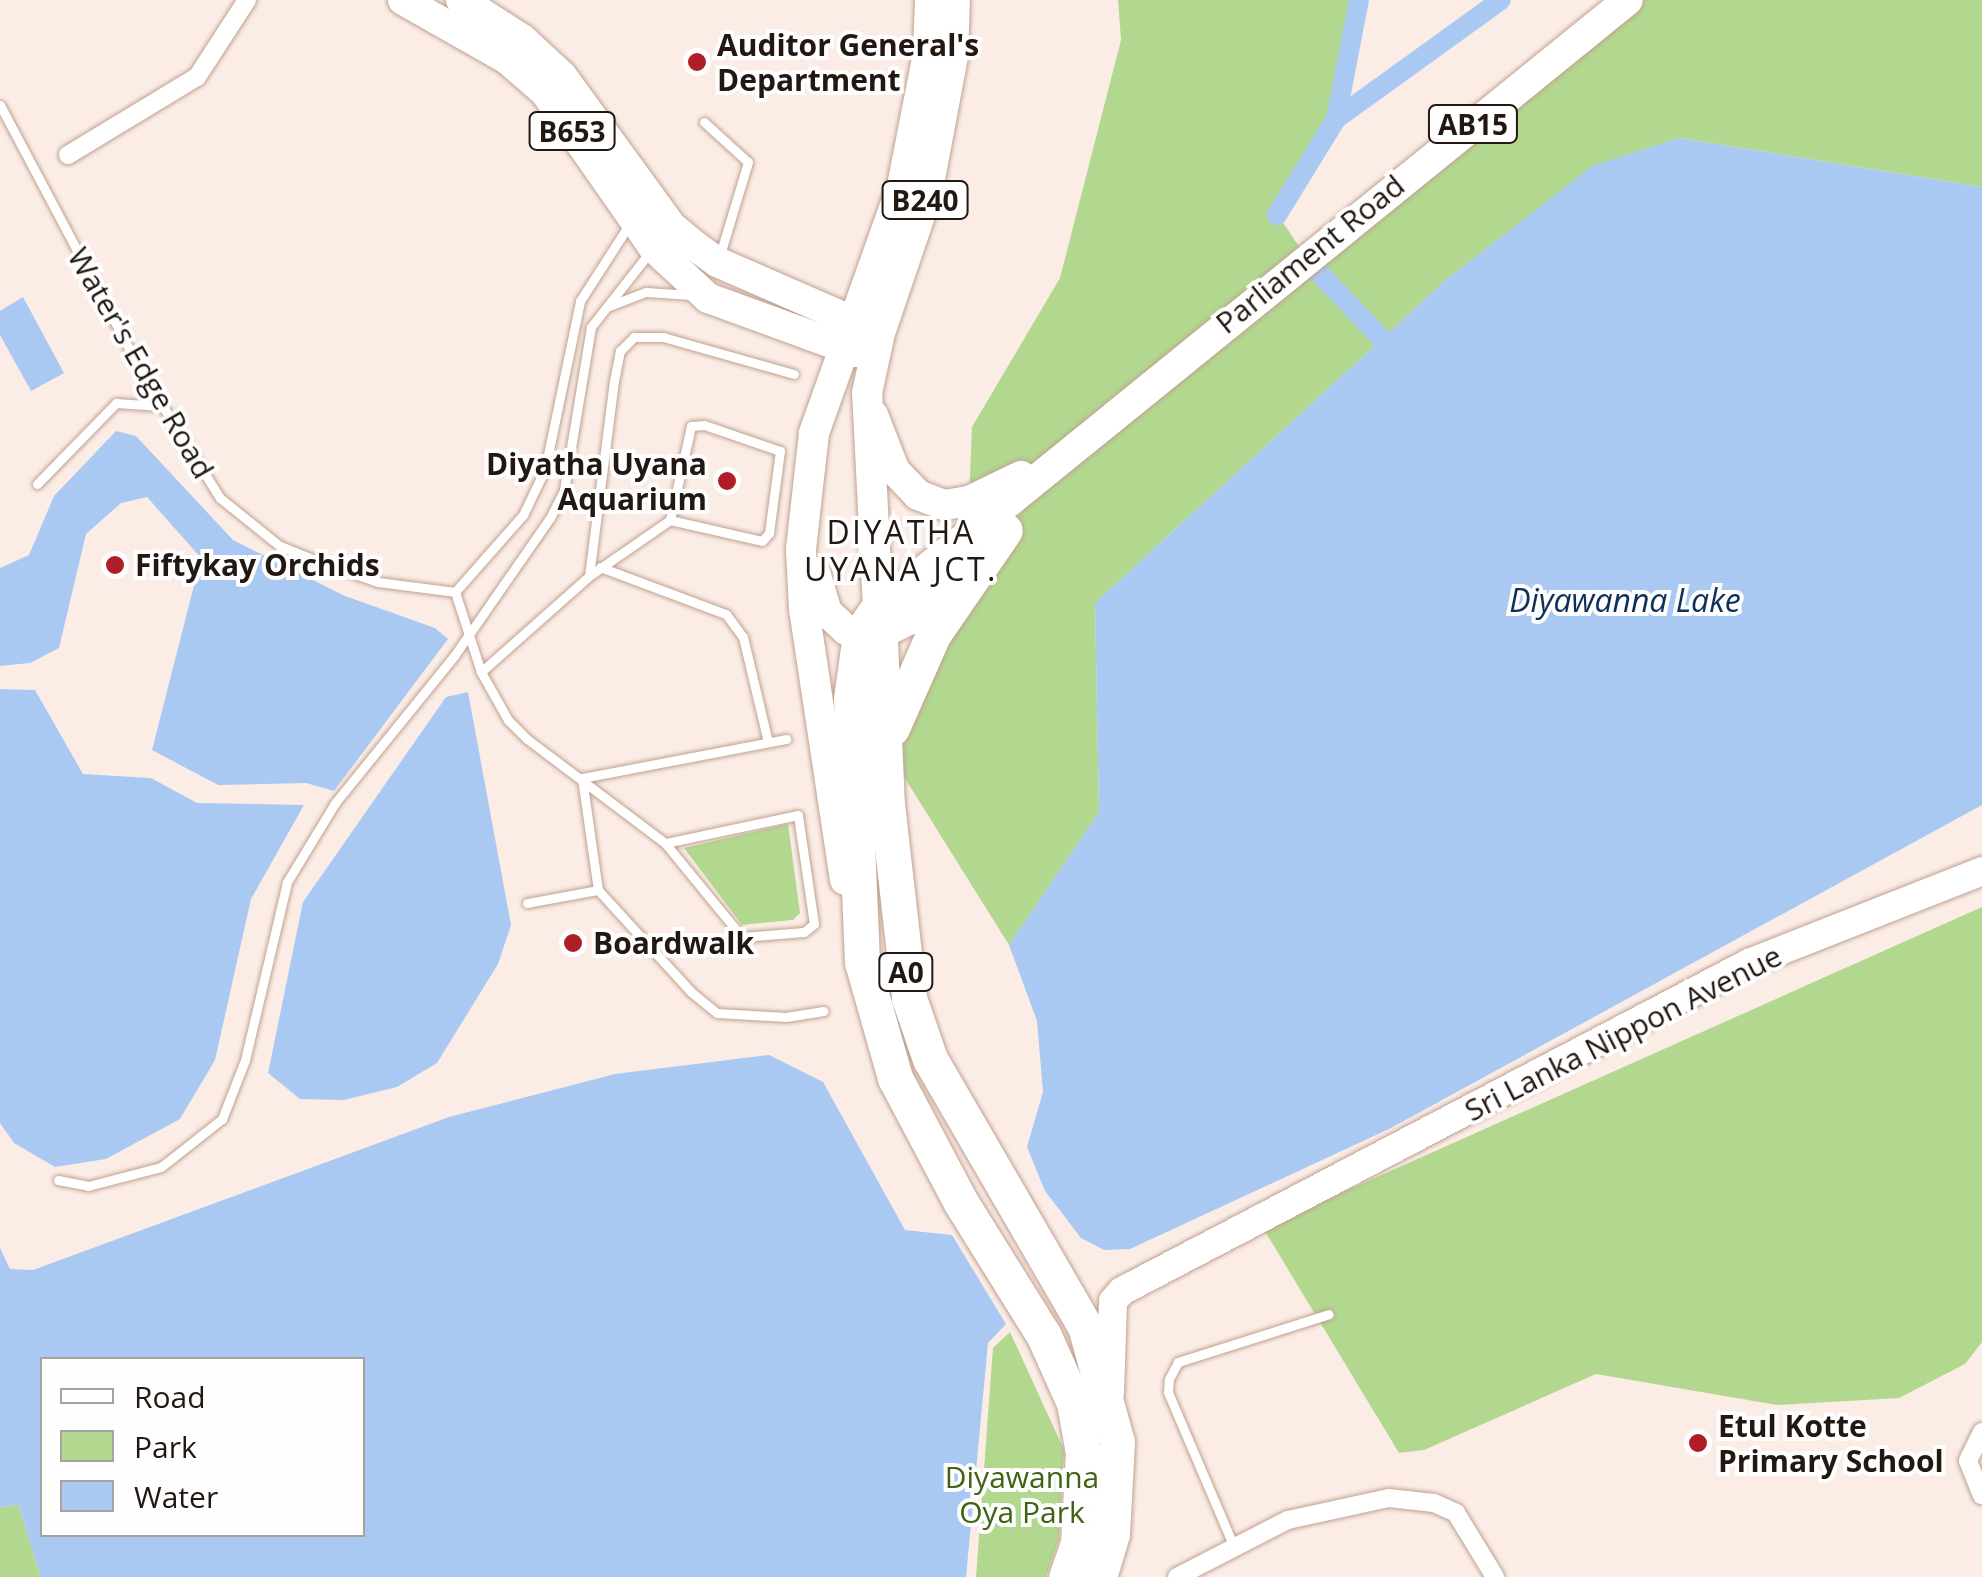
<!DOCTYPE html>
<style>
body{margin:0}
#map{position:relative;width:1982px;height:1577px;overflow:hidden;background:#fbede6;font-family:"Open Sans",sans-serif}
div>[style]{position:absolute}
.green>*{inset:0;background:#b2d88f}
.water>*{inset:0;background:#aac9f2}
.canal>*{height:20px;margin:-10px;padding:0 10px;transform-origin:10px;border-radius:10px;background:#aac9f2}
.roads{filter:drop-shadow(0 0 2px #c0a190) drop-shadow(0 0 2px #c0a190)}
.lane>*{height:9px;margin:-4.5px;padding:0 4.5px;transform-origin:4.5px;border-radius:4.5px;background:#fff}
.street>*{height:18px;margin:-9px;padding:0 9px;transform-origin:9px;border-radius:9px;background:#fff}
.secondary>*{height:28px;margin:-14px;padding:0 14px;transform-origin:14px;border-radius:14px;background:#fff}
.primary>*{height:30px;margin:-15px;padding:0 15px;transform-origin:15px;border-radius:15px;background:#fff}
.highway>*{height:35px;margin:-17.5px;padding:0 17.5px;transform-origin:17.5px;border-radius:17.5px;background:#fff}
.dots>*{width:28px;height:28px;translate:-50% -50%;box-sizing:border-box;border:5px solid #fefefe;border-radius:50%}
span{translate:-50% -50%;white-space:nowrap;text-align:center;line-height:1.15;-webkit-text-stroke:8px #fefefe;paint-order:stroke}
.shield-label span{padding:2px 8px;background:#fefefe;border:2px solid;border-radius:8px;-webkit-text-stroke-width:0}
.shield-label{font-size:28px;color:#221711;font-weight:700}
.poi-label{font-size:30px;color:#221711;font-weight:700}
.left{translate:0 -50%;text-align:left}
.right{translate:-100% -50%;text-align:right}
.street-label{font-size:30px;color:#221711}
.park-label{font-size:30px;color:#406313}
.neighbourhood-label{font-size:32px;color:#221711;letter-spacing:2.5px}
.water-label{font-size:32px;color:#0e2f59;font-style:italic}
.legend{position:absolute;left:40px;top:1357px;width:325px;height:180px;box-sizing:border-box;background:#fefefe;border:2px solid #a6a29f;margin:0;padding:12px 18px;list-style:none;font-size:30px;color:#221711}
.legend li{display:flex;align-items:center;gap:20px;height:50px}
.legend b{width:50px;border:2px solid #a6a29f}
</style>
<div id="map">
<div class="green">
<div style="clip-path:polygon(1118px 0,1359px 0,1336px 119px,1278px 215px,1306px 257px,1628px 0,1982px 0,1982px 187px,1679px 138px,1593px 166px,1447px 279px,1095px 603px,1099px 812px,1009px 945px,886px 748px,1005px 530px,1087px 442px,969px 501px,972px 427px,1060px 278px,1121px 40px)"></div>
<div style="clip-path:polygon(788px 824px,800px 913px,793px 920px,742px 925px,684px 848px)"></div>
<div style="clip-path:polygon(1982px 907px,1982px 1342px,1965px 1364px,1899px 1398px,1777px 1405px,1596px 1374px,1424px 1450px,1399px 1453px,1263px 1228px)"></div>
<div style="clip-path:polygon(1010px 1332px,1064px 1450px,1059px 1539px,1046px 1577px,976px 1577px,993px 1348px)"></div>
<div style="clip-path:polygon(18px 1504px,41px 1577px,0 1577px,0 1508px)"></div>
</div>
<div class="water">
<div style="clip-path:polygon(1679px 138px,1982px 187px,1982px 805px,1389px 1129px,1130px 1249px,1104px 1250px,1081px 1238px,1045px 1191px,1027px 1147px,1043px 1092px,1037px 1021px,1009px 945px,1099px 812px,1095px 603px,1447px 279px,1592px 166px)"></div>
<div style="clip-path:polygon(23px 297px,64px 373px,31px 391px,0 335px,0 311px)"></div>
<div style="clip-path:polygon(116px 431px,136px 436px,233px 540px,345px 596px,435px 628px,448px 639px,334px 791px,306px 783px,218px 785px,152px 750px,201px 558px,147px 497px,121px 503px,86px 534px,59px 648px,30px 663px,0 666px,0 568px,29px 555px,54px 496px)"></div>
<div style="clip-path:polygon(0 689px,35px 690px,83px 774px,151px 778px,197px 803px,304px 805px,251px 899px,215px 1060px,180px 1119px,106px 1159px,55px 1167px,14px 1143px,0 1123px)"></div>
<div style="clip-path:polygon(468px 692px,511px 925px,498px 964px,437px 1063px,397px 1087px,344px 1100px,300px 1099px,268px 1073px,303px 902px,446px 697px)"></div>
<div style="clip-path:polygon(evenodd,769px 1055px,823px 1082px,905px 1230px,952px 1235px,1006px 1324px,988px 1343px,966px 1577px,41px 1577px,18px 1504px,0 1508px,0 1248px,10px 1269px,33px 1270px,449px 1117px,615px 1074px,769px 1055px,42px 1360px,362px 1360px,362px 1534px,42px 1534px,42px 1360px)"></div>
</div>
<div class="canal">
<div style="left:1336px;top:119px;width:203px;rotate:-35.8deg"></div>
<div style="left:1277px;top:215px;width:113px;rotate:-58.4deg"></div>
<div style="left:1336px;top:119px;width:121px;rotate:-79.1deg"></div>
<div style="left:1306px;top:259px;width:110px;rotate:46.5deg"></div>
</div>
<div class="roads">
<div class="lane">
<div style="left:0;top:105px;width:297px;rotate:62.1deg"></div>
<div style="left:139px;top:368px;width:153px;rotate:58.1deg"></div>
<div style="left:220px;top:498px;width:77px;rotate:38.7deg"></div>
<div style="left:280px;top:546px;width:48px;rotate:21.8deg"></div>
<div style="left:325px;top:564px;width:56px;rotate:18.8deg"></div>
<div style="left:378px;top:582px;width:78px;rotate:7.4deg"></div>
<div style="left:455px;top:592px;width:84px;rotate:72deg"></div>
<div style="left:481px;top:672px;width:55px;rotate:60.6deg"></div>
<div style="left:508px;top:720px;width:27px;rotate:45deg"></div>
<div style="left:527px;top:739px;width:173px;rotate:37deg"></div>
<div style="left:665px;top:843px;width:122px;rotate:50.7deg"></div>
<div style="left:742px;top:937px;width:62px;rotate:-4.6deg"></div>
<div style="left:804px;top:932px;width:13px;rotate:-39deg"></div>
<div style="left:814px;top:924px;width:110px;rotate:-98.4deg"></div>
<div style="left:798px;top:815px;width:136px;rotate:168.1deg"></div>
<div style="left:704px;top:122px;width:59px;rotate:42.3deg"></div>
<div style="left:748px;top:162px;width:97px;rotate:106.8deg"></div>
<div style="left:609px;top:306px;width:40px;rotate:-21deg"></div>
<div style="left:646px;top:292px;width:45px;rotate:3.8deg"></div>
<div style="left:37px;top:484px;width:113px;rotate:-45.7deg"></div>
<div style="left:116px;top:403px;width:44px;rotate:3.9deg"></div>
<div style="left:600px;top:567px;width:134px;rotate:20.5deg"></div>
<div style="left:726px;top:614px;width:29px;rotate:54deg"></div>
<div style="left:743px;top:637px;width:108px;rotate:76.6deg"></div>
<div style="left:589px;top:576px;width:197px;rotate:-82.7deg"></div>
<div style="left:614px;top:381px;width:31px;rotate:-79deg"></div>
<div style="left:620px;top:351px;width:20px;rotate:-45deg"></div>
<div style="left:634px;top:337px;width:29px"></div>
<div style="left:663px;top:337px;width:136px;rotate:15.8deg"></div>
<div style="left:455px;top:592px;width:103px;rotate:-48.6deg"></div>
<div style="left:523px;top:515px;width:51px;rotate:-64.4deg"></div>
<div style="left:545px;top:469px;width:172px;rotate:-78.2deg"></div>
<div style="left:580px;top:301px;width:93px;rotate:-57.3deg"></div>
<div style="left:481px;top:672px;width:144px;rotate:-41.6deg"></div>
<div style="left:589px;top:576px;width:98px;rotate:-34.7deg"></div>
<div style="left:670px;top:520px;width:94px;rotate:12.9deg"></div>
<div style="left:762px;top:541px;width:11px;rotate:-49deg"></div>
<div style="left:769px;top:533px;width:83px;rotate:-82.4deg"></div>
<div style="left:780px;top:451px;width:80px;rotate:-161.1deg"></div>
<div style="left:704px;top:425px;width:13px;rotate:176deg"></div>
<div style="left:691px;top:426px;width:96px;rotate:102.6deg"></div>
<div style="left:582px;top:778px;width:113px;rotate:81.9deg"></div>
<div style="left:598px;top:890px;width:138px;rotate:47.6deg"></div>
<div style="left:691px;top:992px;width:33px;rotate:39deg"></div>
<div style="left:717px;top:1013px;width:69px;rotate:3.3deg"></div>
<div style="left:786px;top:1017px;width:38px;rotate:-9deg"></div>
<div style="left:582px;top:778px;width:208px;rotate:-10.8deg"></div>
<div style="left:527px;top:903px;width:72px;rotate:-10.4deg"></div>
<div style="left:58px;top:1180px;width:31px;rotate:11deg"></div>
<div style="left:88px;top:1186px;width:75px;rotate:-14.6deg"></div>
<div style="left:161px;top:1167px;width:78px;rotate:-38.2deg"></div>
<div style="left:222px;top:1119px;width:63px;rotate:-68.7deg"></div>
<div style="left:245px;top:1060px;width:183px;rotate:-76.7deg"></div>
<div style="left:287px;top:882px;width:92px;rotate:-58.7deg"></div>
<div style="left:335px;top:803px;width:189px;rotate:-51deg"></div>
<div style="left:454px;top:656px;width:168px;rotate:-55.2deg"></div>
<div style="left:550px;top:518px;width:31px;rotate:-63deg"></div>
<div style="left:564px;top:490px;width:165px;rotate:-80.6deg"></div>
<div style="left:591px;top:327px;width:94px;rotate:-51.9deg"></div>
<div style="left:1234px;top:1547px;width:168px;rotate:-113.1deg"></div>
<div style="left:1168px;top:1392px;width:13px;rotate:-86deg"></div>
<div style="left:1169px;top:1379px;width:19px;rotate:-62deg"></div>
<div style="left:1178px;top:1362px;width:158px;rotate:-17.6deg"></div>
</div>
<div class="street">
<div style="left:68px;top:155px;width:151px;rotate:-31.2deg"></div>
<div style="left:197px;top:77px;width:92px;rotate:-57deg"></div>
<div style="left:1982px;top:1432px;width:32px;rotate:116deg"></div>
<div style="left:1968px;top:1461px;width:37px;rotate:68deg"></div>
<div style="left:1177px;top:1577px;width:125px;rotate:-27.2deg"></div>
<div style="left:1288px;top:1520px;width:103px;rotate:-12.3deg"></div>
<div style="left:1389px;top:1498px;width:45px;rotate:6.3deg"></div>
<div style="left:1434px;top:1503px;width:24px;rotate:24deg"></div>
<div style="left:1456px;top:1513px;width:75px;rotate:58.6deg"></div>
</div>
<div class="secondary">
<div style="left:1110px;top:1393px;width:92px;rotate:-88.1deg"></div>
<div style="left:1113px;top:1301px;width:13px;rotate:-48deg"></div>
<div style="left:1122px;top:1291px;width:708px;rotate:-27.62deg"></div>
<div style="left:1749px;top:963px;width:251px;rotate:-21.5deg"></div>
</div>
<div class="primary">
<div style="left:403px;top:0;width:120px;rotate:29.6deg"></div>
<div style="left:507px;top:59px;width:50px;rotate:41deg"></div>
<div style="left:545px;top:92px;width:189px;rotate:55.1deg"></div>
<div style="left:653px;top:247px;width:75px;rotate:42.8deg"></div>
<div style="left:708px;top:298px;width:158px;rotate:20deg"></div>
<div style="left:461px;top:0;width:72px;rotate:32.6deg"></div>
<div style="left:522px;top:39px;width:54px;rotate:42.8deg"></div>
<div style="left:562px;top:76px;width:185px;rotate:54deg"></div>
<div style="left:671px;top:226px;width:26px;rotate:40deg"></div>
<div style="left:691px;top:243px;width:32px;rotate:36deg"></div>
<div style="left:717px;top:262px;width:166px;rotate:23.5deg"></div>
<div style="left:873px;top:415px;width:60px;rotate:68.6deg"></div>
<div style="left:895px;top:471px;width:33px;rotate:46deg"></div>
<div style="left:918px;top:495px;width:28px;rotate:21deg"></div>
<div style="left:944px;top:505px;width:25px;rotate:-9deg"></div>
<div style="left:969px;top:501px;width:58px;rotate:-25.7deg"></div>
<div style="left:815px;top:572px;width:42px;rotate:73.3deg"></div>
<div style="left:827px;top:612px;width:26px;rotate:43deg"></div>
<div style="left:846px;top:630px;width:33px;rotate:9deg"></div>
<div style="left:879px;top:635px;width:34px;rotate:-27deg"></div>
<div style="left:909px;top:620px;width:88px;rotate:-42.7deg"></div>
<div style="left:878px;top:608px;width:965px;rotate:-39.03deg"></div>
<div style="left:878px;top:608px;width:215px;rotate:-92.9deg"></div>
<div style="left:867px;top:393px;width:61px;rotate:-77.8deg"></div>
<div style="left:880px;top:333px;width:146px;rotate:-71.2deg"></div>
<div style="left:927px;top:195px;width:141px;rotate:-79.4deg"></div>
<div style="left:953px;top:56px;width:56px;rotate:-88deg"></div>
<div style="left:845px;top:880px;width:274px;rotate:-98.6deg"></div>
<div style="left:804px;top:609px;width:60px;rotate:-92.9deg"></div>
<div style="left:801px;top:549px;width:117px;rotate:-83.6deg"></div>
<div style="left:814px;top:433px;width:262px;rotate:-70.4deg"></div>
<div style="left:902px;top:186px;width:136px;rotate:-78.9deg"></div>
<div style="left:928px;top:53px;width:53px;rotate:-87.8deg"></div>
</div>
<div class="highway">
<div style="left:878px;top:608px;width:32px;rotate:125deg"></div>
<div style="left:860px;top:634px;width:66px;rotate:97.9deg"></div>
<div style="left:851px;top:699px;width:263px;rotate:87.6deg"></div>
<div style="left:862px;top:962px;width:121px;rotate:74.1deg"></div>
<div style="left:895px;top:1078px;width:139px;rotate:62.1deg"></div>
<div style="left:960px;top:1201px;width:159px;rotate:58.1deg"></div>
<div style="left:1044px;top:1336px;width:73px;rotate:65.9deg"></div>
<div style="left:1074px;top:1403px;width:51px;rotate:79.8deg"></div>
<div style="left:1083px;top:1453px;width:90px;rotate:93.2deg"></div>
<div style="left:1078px;top:1543px;width:36px;rotate:109deg"></div>
<div style="left:879px;top:616px;width:188px;rotate:87.6deg"></div>
<div style="left:887px;top:804px;width:195px;rotate:83.5deg"></div>
<div style="left:909px;top:998px;width:65px;rotate:71deg"></div>
<div style="left:930px;top:1059px;width:309px;rotate:59.9deg"></div>
<div style="left:1085px;top:1326px;width:120px;rotate:74.6deg"></div>
<div style="left:1117px;top:1442px;width:92px;rotate:93.1deg"></div>
<div style="left:1112px;top:1534px;width:45px;rotate:106.8deg"></div>
<div style="left:892px;top:728px;width:102px;rotate:-66.2deg"></div>
<div style="left:933px;top:635px;width:127px;rotate:-55.6deg"></div>
</div>
</div>
<div class="dots">
<div style="left:697px;top:62px;background:#af1d27"></div>
<div style="left:727px;top:481px;background:#af1d27"></div>
<div style="left:115px;top:565px;background:#af1d27"></div>
<div style="left:573px;top:943px;background:#af1d27"></div>
<div style="left:1698px;top:1443px;background:#af1d27"></div>
</div>
<div class="shield-label">
<span style="left:1473px;top:124px">AB15</span>
<span style="left:572px;top:131px">B653</span>
<span style="left:925px;top:200px">B240</span>
<span style="left:906px;top:972px">A0</span>
</div>
<div class="poi-label">
<span class="left" style="left:717px;top:62px">Auditor General's<br>Department</span>
<span class="right" style="left:707px;top:481px">Diyatha Uyana<br>Aquarium</span>
<span class="left" style="left:135px;top:565px">Fiftykay Orchids</span>
<span class="left" style="left:593px;top:943px">Boardwalk</span>
<span class="left" style="left:1718px;top:1443px">Etul Kotte<br>Primary School</span>
</div>
<div class="street-label">
<span style="left:1310px;top:254px;rotate:-39deg">Parliament Road</span>
<span style="left:141px;top:363px;rotate:60deg">Water's Edge Road</span>
<span style="left:1623px;top:1033px;rotate:-27deg">Sri Lanka Nippon Avenue</span>
</div>
<div class="park-label">
<span style="left:1022px;top:1494px">Diyawanna<br>Oya Park</span>
</div>
<div class="neighbourhood-label">
<span style="left:901px;top:551px">DIYATHA<br>UYANA JCT.</span>
</div>
<div class="water-label">
<span style="left:1625px;top:600px">Diyawanna Lake</span>
</div>
<ul class="legend">
<li><b style="height:12px;background:#fff"></b>Road</li>
<li><b style="height:28px;background:#b2d88f"></b>Park</li>
<li><b style="height:28px;background:#aac9f2"></b>Water</li>
</ul>
</div>
